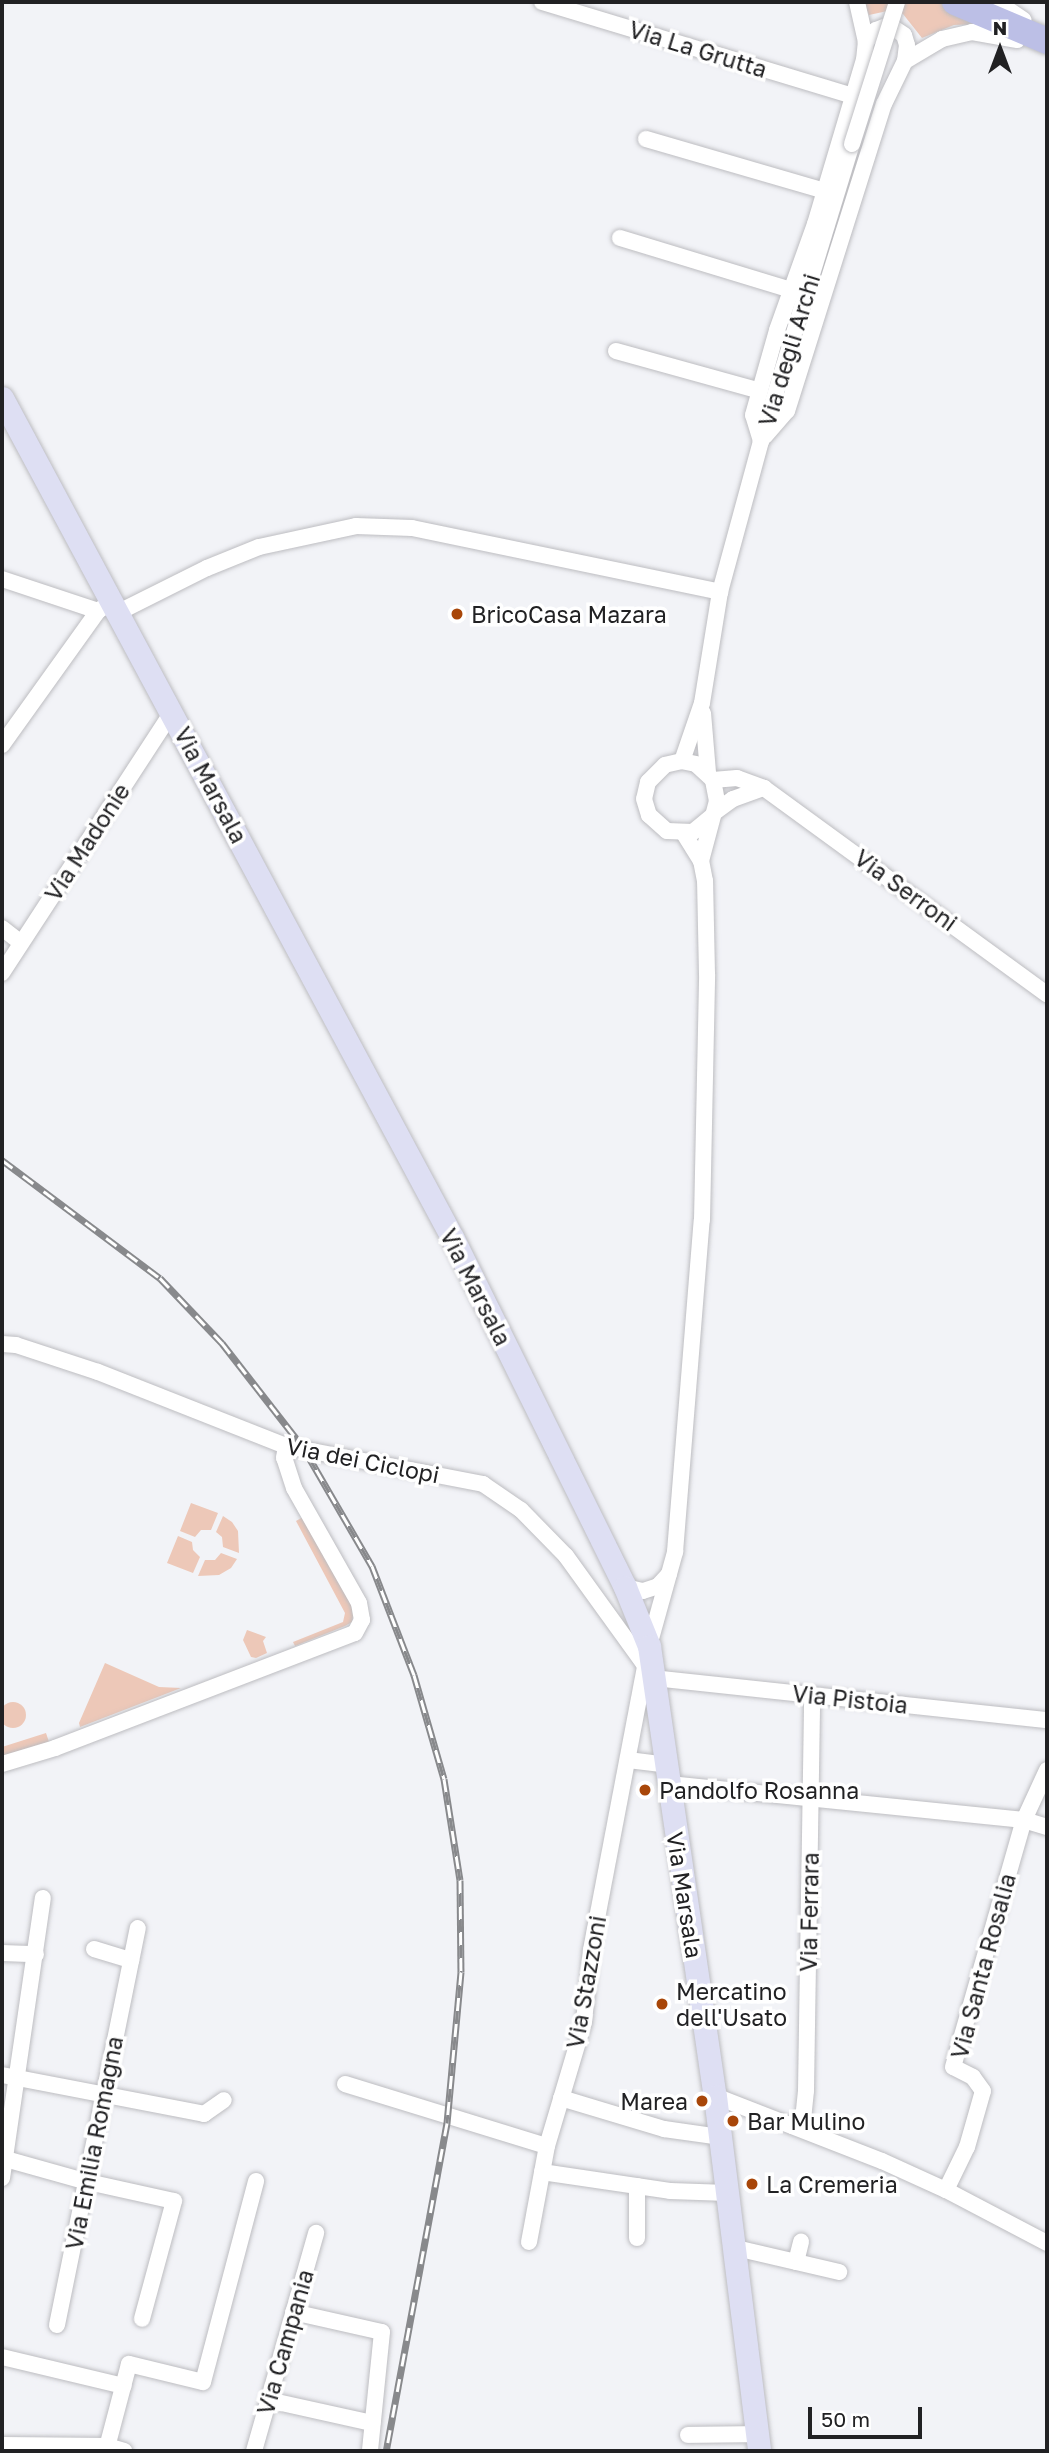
<!DOCTYPE html>
<style>
body{margin:0}
#map{position:relative;width:1049px;height:2453px;overflow:hidden;background:#f2f3f7;font-family:"Golos Text",sans-serif}
div>[style]{position:absolute}
.green>*{inset:0;background:#edc8b8}
.round{border-radius:50%}
.roads{filter:drop-shadow(0 0 2px #bdbdc1) drop-shadow(0 0 2px #bdbdc1)}
.minor>*{height:16px;margin:-8px;padding:0 8px;transform-origin:8px;border-radius:8px;background:#fff}
.secondary>*{height:23px;margin:-11.5px;padding:0 11.5px;transform-origin:11.5px;border-radius:11.5px;background:#dedff3}
.primary>*{height:26px;margin:-13px;padding:0 13px;transform-origin:13px;border-radius:13px;background:#bcbfe6}
.rail>*{height:7px;margin-top:-3.5px;transform-origin:0;background:repeating-linear-gradient(90deg,#fff 0 13px,#88898c 0 26px);box-sizing:border-box;border-block:2px solid #88898c}
.bridges{filter:drop-shadow(0 0 2px #bdbdc1) drop-shadow(0 0 2px #bdbdc1)}
.minor-bridge>*{height:16px;margin:-8px;padding:0 8px;transform-origin:8px;border-radius:8px;background:#fff}
.dots>*{width:19px;height:19px;translate:-50% -50%;box-sizing:border-box;border:4px solid #fff;border-radius:50%}
span{translate:-50% -50%;white-space:nowrap;text-align:center;line-height:1.15;-webkit-text-stroke:7px #fff;paint-order:stroke}
.street-label{font-size:23px;color:#212123}
.poi-label{font-size:23px;color:#212123}
.left{translate:0 -50%;text-align:left}
.right{translate:-100% -50%;text-align:right}
.frame{position:absolute;inset:0;border:4px solid #212123;pointer-events:none}
.north{position:absolute;left:965px;top:14px;width:70px;height:70px;-webkit-text-stroke:5px #fff;paint-order:stroke;rotate:0deg;font-size:19px;font-weight:700;line-height:28px;text-align:center;color:#212123}
.north::after{content:'';display:block;margin:auto;width:24px;height:32px;background:#212123;clip-path:polygon(50% 0,100% 100%,50% 72%,0 100%)}
.scale{position:absolute;left:808px;top:2407px;width:114px;height:32px;box-sizing:border-box;border:4px solid #212123;border-top:0;padding-left:9px;font-size:21px;line-height:24px;white-space:nowrap;color:#212123;-webkit-text-stroke:5px #fff;paint-order:stroke}
</style>
<div id="map">
<div class="green">
<div style="clip-path:polygon(863px 2px,938px 2px,970px 16px,979px 24px,954px 25px,922px 38px,903px 14px,892px 10px,869px 15px)"></div>
<div style="clip-path:polygon(191px 1503px,218px 1513px,211px 1530px,201px 1530px,195px 1537px,180px 1531px)"></div>
<div style="clip-path:polygon(223px 1516px,232px 1522px,238px 1531px,239px 1553px,223px 1547px,222px 1537px,216px 1532px)"></div>
<div style="clip-path:polygon(303px 1517px,351px 1604px,353px 1616px,352px 1622px,345px 1626px,295px 1646px,293px 1642px,343px 1622px,345px 1613px,296px 1521px)"></div>
<div style="clip-path:polygon(178px 1536px,192px 1542px,193px 1550px,200px 1557px,193px 1573px,167px 1563px)"></div>
<div style="clip-path:polygon(221px 1553px,237px 1559px,231px 1568px,219px 1575px,198px 1576px,205px 1560px,215px 1560px)"></div>
<div style="clip-path:polygon(247px 1630px,266px 1637px,263px 1641px,267px 1653px,256px 1658px,251px 1657px,243px 1640px)"></div>
<div style="clip-path:polygon(105px 1663px,159px 1687px,181px 1688px,80px 1727px,79px 1723px)"></div>
<div class="round" style="left:0;top:1702px;width:26px;height:26px"></div>
<div style="clip-path:polygon(46px 1733px,49px 1742px,2px 1756px,2px 1747px)"></div>
</div>
<div class="roads">
<div class="minor">
<div style="left:542px;top:2px;width:326px;rotate:16.8deg"></div>
<div style="left:997px;top:2px;width:32px;rotate:34deg"></div>
<div style="left:905px;top:61px;width:43px;rotate:-30.7deg"></div>
<div style="left:942px;top:39px;width:31px;rotate:-13deg"></div>
<div style="left:972px;top:32px;width:46px;rotate:10.1deg"></div>
<div style="left:646px;top:139px;width:186px;rotate:16.2deg"></div>
<div style="left:620px;top:238px;width:179px;rotate:16.9deg"></div>
<div style="left:616px;top:351px;width:149px;rotate:15.5deg"></div>
<div style="left:765px;top:436px;width:33px;rotate:-49deg"></div>
<div style="left:787px;top:411px;width:322px;rotate:-72.5deg"></div>
<div style="left:884px;top:104px;width:48px;rotate:-64deg"></div>
<div style="left:905px;top:61px;width:16px;rotate:-83deg"></div>
<div style="left:907px;top:45px;width:10px;rotate:-107deg"></div>
<div style="left:904px;top:35px;width:11px;rotate:-146deg"></div>
<div style="left:895px;top:29px;width:11px;rotate:-170deg"></div>
<div style="left:884px;top:27px;width:9px;rotate:159deg"></div>
<div style="left:876px;top:30px;width:16px;rotate:130deg"></div>
<div style="left:761px;top:441px;width:27px;rotate:-107deg"></div>
<div style="left:753px;top:415px;width:88px;rotate:-74.2deg"></div>
<div style="left:777px;top:330px;width:113px;rotate:-70.3deg"></div>
<div style="left:815px;top:224px;width:171px;rotate:-73.4deg"></div>
<div style="left:864px;top:60px;width:18px;rotate:-84deg"></div>
<div style="left:866px;top:42px;width:41px;rotate:-102.7deg"></div>
<div style="left:2px;top:579px;width:101px;rotate:18.4deg"></div>
<div style="left:119px;top:612px;width:98px;rotate:-26.6deg"></div>
<div style="left:207px;top:568px;width:56px;rotate:-22deg"></div>
<div style="left:259px;top:547px;width:99px;rotate:-12.2deg"></div>
<div style="left:356px;top:526px;width:56px;rotate:2deg"></div>
<div style="left:412px;top:528px;width:315px;rotate:11.7deg"></div>
<div style="left:703px;top:713px;width:60px;rotate:85.2deg"></div>
<div style="left:2px;top:745px;width:165px;rotate:-54.4deg"></div>
<div style="left:98px;top:611px;width:17px;rotate:-36deg"></div>
<div style="left:682px;top:761px;width:61px;rotate:-71deg"></div>
<div style="left:702px;top:703px;width:112px;rotate:-80.8deg"></div>
<div style="left:720px;top:592px;width:156px;rotate:-74.8deg"></div>
<div style="left:761px;top:441px;width:311px;rotate:-73deg"></div>
<div style="left:713px;top:780px;width:24px;rotate:-5deg"></div>
<div style="left:737px;top:778px;width:29px;rotate:20deg"></div>
<div style="left:764px;top:788px;width:350px;rotate:36.1deg"></div>
<div style="left:715px;top:812px;width:22px;rotate:-36deg"></div>
<div style="left:733px;top:799px;width:33px;rotate:-20deg"></div>
<div style="left:701px;top:861px;width:62px;rotate:-75.1deg"></div>
<div style="left:717px;top:801px;width:21px;rotate:-101deg"></div>
<div style="left:713px;top:780px;width:23px;rotate:-137deg"></div>
<div style="left:696px;top:764px;width:14px;rotate:-168deg"></div>
<div style="left:682px;top:761px;width:17px;rotate:167deg"></div>
<div style="left:665px;top:765px;width:24px;rotate:135deg"></div>
<div style="left:648px;top:782px;width:17px;rotate:103deg"></div>
<div style="left:644px;top:799px;width:17px;rotate:73deg"></div>
<div style="left:649px;top:815px;width:24px;rotate:42deg"></div>
<div style="left:667px;top:831px;width:26px;rotate:2deg"></div>
<div style="left:693px;top:832px;width:26px;rotate:-40deg"></div>
<div style="left:2px;top:928px;width:24px;rotate:38deg"></div>
<div style="left:2px;top:973px;width:311px;rotate:-56.9deg"></div>
<div style="left:2px;top:1344px;width:14px;rotate:4deg"></div>
<div style="left:16px;top:1345px;width:86px;rotate:18.2deg"></div>
<div style="left:98px;top:1372px;width:202px;rotate:21.5deg"></div>
<div style="left:286px;top:1446px;width:201px;rotate:10.9deg"></div>
<div style="left:483px;top:1484px;width:46px;rotate:34.4deg"></div>
<div style="left:521px;top:1510px;width:64px;rotate:45.6deg"></div>
<div style="left:566px;top:1556px;width:142px;rotate:54.2deg"></div>
<div style="left:625px;top:1587px;width:18px;rotate:13deg"></div>
<div style="left:643px;top:1591px;width:16px;rotate:-18deg"></div>
<div style="left:658px;top:1586px;width:16px;rotate:-47deg"></div>
<div style="left:653px;top:1678px;width:396px;rotate:6.1deg"></div>
<div style="left:628px;top:1760px;width:38px;rotate:7deg"></div>
<div style="left:2px;top:1764px;width:55px;rotate:-16.8deg"></div>
<div style="left:55px;top:1748px;width:321px;rotate:-21deg"></div>
<div style="left:355px;top:1633px;width:15px;rotate:-62deg"></div>
<div style="left:362px;top:1620px;width:17px;rotate:-100deg"></div>
<div style="left:359px;top:1603px;width:132px;rotate:-119.5deg"></div>
<div style="left:294px;top:1488px;width:32px;rotate:-108deg"></div>
<div style="left:284px;top:1458px;width:12px;rotate:-81deg"></div>
<div style="left:669px;top:1784px;width:357px;rotate:5.8deg"></div>
<div style="left:1024px;top:1820px;width:24px;rotate:17deg"></div>
<div style="left:94px;top:1949px;width:39px;rotate:17deg"></div>
<div style="left:2px;top:1953px;width:34px;rotate:2deg"></div>
<div style="left:2px;top:2075px;width:206px;rotate:10.9deg"></div>
<div style="left:204px;top:2114px;width:24px;rotate:-35deg"></div>
<div style="left:345px;top:2084px;width:211px;rotate:17.1deg"></div>
<div style="left:715px;top:2096px;width:179px;rotate:21.3deg"></div>
<div style="left:882px;top:2161px;width:70px;rotate:24.4deg"></div>
<div style="left:946px;top:2190px;width:114px;rotate:27.7deg"></div>
<div style="left:561px;top:2098px;width:108px;rotate:16.8deg"></div>
<div style="left:664px;top:2129px;width:58px;rotate:8deg"></div>
<div style="left:802px;top:2129px;width:39px;rotate:-84deg"></div>
<div style="left:806px;top:2090px;width:395px;rotate:-89.1deg"></div>
<div style="left:2px;top:2158px;width:89px;rotate:15.6deg"></div>
<div style="left:88px;top:2182px;width:88px;rotate:12.5deg"></div>
<div style="left:174px;top:2201px;width:122px;rotate:105.2deg"></div>
<div style="left:542px;top:2172px;width:129px;rotate:8.4deg"></div>
<div style="left:670px;top:2191px;width:58px;rotate:2deg"></div>
<div style="left:2px;top:2178px;width:283px;rotate:-81.7deg"></div>
<div style="left:637px;top:2186px;width:52px;rotate:90deg"></div>
<div style="left:946px;top:2190px;width:48px;rotate:-64deg"></div>
<div style="left:967px;top:2147px;width:58px;rotate:-74.1deg"></div>
<div style="left:983px;top:2091px;width:17px;rotate:-126deg"></div>
<div style="left:973px;top:2077px;width:22px;rotate:-153deg"></div>
<div style="left:953px;top:2067px;width:257px;rotate:-74deg"></div>
<div style="left:1024px;top:1820px;width:55px;rotate:-65.3deg"></div>
<div style="left:529px;top:2242px;width:98px;rotate:-79.4deg"></div>
<div style="left:547px;top:2146px;width:129px;rotate:-73.4deg"></div>
<div style="left:584px;top:2022px;width:72px;rotate:-84.4deg"></div>
<div style="left:591px;top:1950px;width:309px;rotate:-79.2deg"></div>
<div style="left:649px;top:1646px;width:98px;rotate:-74.5deg"></div>
<div style="left:675px;top:1552px;width:333px;rotate:-85.4deg"></div>
<div style="left:702px;top:1220px;width:246px;rotate:-88.8deg"></div>
<div style="left:707px;top:974px;width:93px;rotate:-91.2deg"></div>
<div style="left:705px;top:881px;width:20px;rotate:-101deg"></div>
<div style="left:701px;top:861px;width:32px;rotate:-122deg"></div>
<div style="left:736px;top:2248px;width:106px;rotate:13.1deg"></div>
<div style="left:796px;top:2262px;width:21px;rotate:-76deg"></div>
<div style="left:293px;top:2312px;width:91px;rotate:12.7deg"></div>
<div style="left:382px;top:2332px;width:120px;rotate:95.8deg"></div>
<div style="left:57px;top:2325px;width:405px;rotate:-78.5deg"></div>
<div style="left:2px;top:2357px;width:125px;rotate:13.4deg"></div>
<div style="left:268px;top:2400px;width:107px;rotate:12.5deg"></div>
<div style="left:688px;top:2435px;width:70px;rotate:-0.8deg"></div>
<div style="left:2px;top:2445px;width:105px;rotate:0.5deg"></div>
<div style="left:107px;top:2446px;width:18px;rotate:16deg"></div>
<div style="left:106px;top:2451px;width:90px;rotate:-75.2deg"></div>
<div style="left:129px;top:2364px;width:76px;rotate:13.7deg"></div>
<div style="left:203px;top:2382px;width:208px;rotate:-75.2deg"></div>
<div style="left:254px;top:2451px;width:227px;rotate:-74.1deg"></div>
</div>
<div class="secondary">
<div style="left:2px;top:398px;width:954px;rotate:61.8deg"></div>
<div style="left:453px;top:1239px;width:388px;rotate:63.7deg"></div>
<div style="left:625px;top:1587px;width:64px;rotate:67.9deg"></div>
<div style="left:649px;top:1646px;width:455px;rotate:81.7deg"></div>
<div style="left:715px;top:2096px;width:358px;rotate:82.9deg"></div>
</div>
<div class="primary">
<div style="left:955px;top:2px;width:100px;rotate:23deg"></div>
</div>
</div>
<div class="rail">
<div style="left:2px;top:1160px;width:197px;rotate:36.8deg"></div>
<div style="left:160px;top:1278px;width:90px;rotate:46.4deg"></div>
<div style="left:222px;top:1343px;width:132px;rotate:52.1deg"></div>
<div style="left:303px;top:1447px;width:138px;rotate:59.9deg"></div>
<div style="left:372px;top:1566px;width:117px;rotate:68.9deg"></div>
<div style="left:414px;top:1675px;width:108px;rotate:73.9deg"></div>
<div style="left:444px;top:1779px;width:102px;rotate:81deg"></div>
<div style="left:460px;top:1880px;width:92px;rotate:89.4deg"></div>
<div style="left:461px;top:1972px;width:152px;rotate:95.3deg"></div>
<div style="left:447px;top:2123px;width:334px;rotate:100.5deg"></div>
</div>
<div class="bridges">
<div class="minor-bridge">
<div style="left:852px;top:144px;width:149px;rotate:-72.4deg"></div>
</div>
</div>
<div class="dots">
<div style="left:457px;top:614px;background:#a84609"></div>
<div style="left:645px;top:1790px;background:#a84609"></div>
<div style="left:662px;top:2004px;background:#a84609"></div>
<div style="left:702px;top:2101px;background:#a84609"></div>
<div style="left:733px;top:2121px;background:#a84609"></div>
<div style="left:752px;top:2184px;background:#a84609"></div>
</div>
<div class="street-label">
<span style="left:698px;top:49px;rotate:17deg">Via La Grutta</span>
<span style="left:789px;top:350px;rotate:-73deg">Via degli Archi</span>
<span style="left:211px;top:785px;rotate:62deg">Via Marsala</span>
<span style="left:87px;top:842px;rotate:-57deg">Via Madonie</span>
<span style="left:906px;top:890px;rotate:36deg">Via Serroni</span>
<span style="left:476px;top:1287px;rotate:63deg">Via Marsala</span>
<span style="left:363px;top:1460px;rotate:11deg">Via dei Ciclopi</span>
<span style="left:850px;top:1699px;rotate:6deg">Via Pistoia</span>
<span style="left:685px;top:1895px;rotate:81deg">Via Marsala</span>
<span style="left:809px;top:1912px;rotate:-89deg">Via Ferrara</span>
<span style="left:983px;top:1966px;rotate:-75deg">Via Santa Rosalia</span>
<span style="left:586px;top:1982px;rotate:-80deg">Via Stazzoni</span>
<span style="left:94px;top:2143px;rotate:-79deg">Via Emilia Romagna</span>
<span style="left:285px;top:2342px;rotate:-74deg">Via Campania</span>
</div>
<div class="poi-label">
<span class="left" style="left:471px;top:614px">BricoCasa Mazara</span>
<span class="left" style="left:659px;top:1790px">Pandolfo Rosanna</span>
<span class="left" style="left:676px;top:2004px">Mercatino<br>dell'Usato</span>
<span class="right" style="left:688px;top:2101px">Marea</span>
<span class="left" style="left:747px;top:2121px">Bar Mulino</span>
<span class="left" style="left:766px;top:2184px">La Cremeria</span>
</div>
<div class="frame"></div>
<div class="north">N</div>
<div class="scale">50 m</div>
</div>
